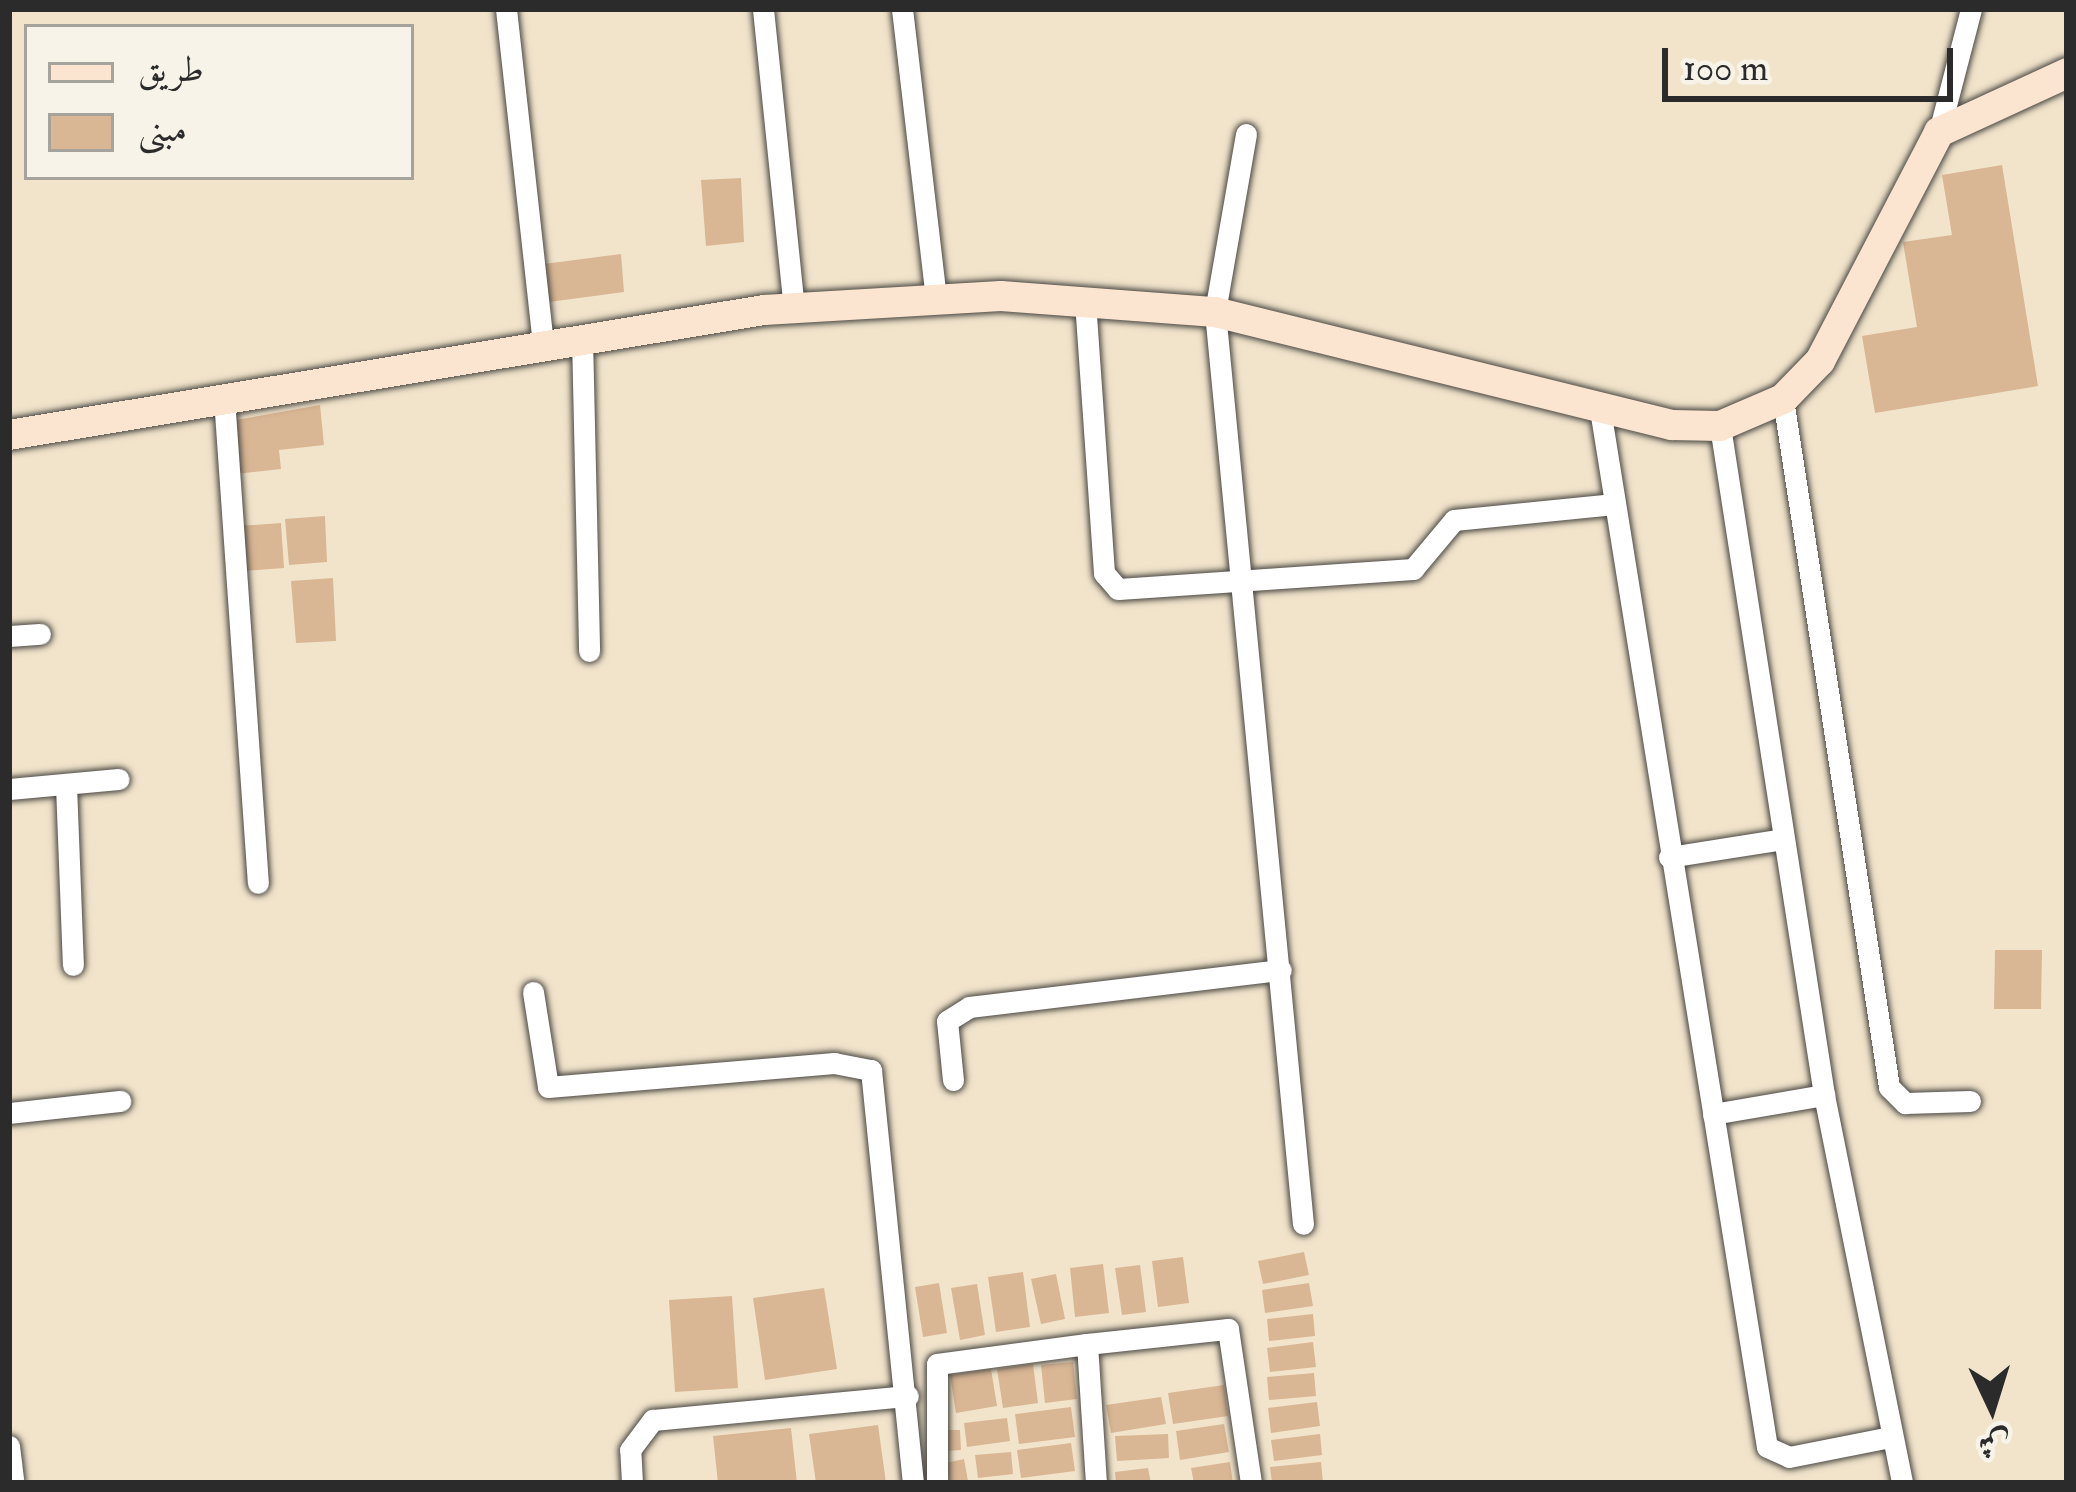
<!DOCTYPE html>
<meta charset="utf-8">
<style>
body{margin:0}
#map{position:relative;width:2076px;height:1492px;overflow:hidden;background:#f2e4cb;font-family:"IM FELL Double Pica",Amiri,serif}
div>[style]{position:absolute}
.building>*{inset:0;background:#d9b694}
.roads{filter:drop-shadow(0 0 3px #494743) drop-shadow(0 0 3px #494743)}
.street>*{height:21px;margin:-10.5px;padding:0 10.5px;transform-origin:10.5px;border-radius:10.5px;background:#fff}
.secondary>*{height:30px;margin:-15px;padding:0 15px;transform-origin:15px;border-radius:15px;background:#fce5d0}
span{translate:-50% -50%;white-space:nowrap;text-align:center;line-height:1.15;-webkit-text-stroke:9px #f7f3e8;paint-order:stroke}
.frame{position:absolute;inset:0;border:12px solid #2b2b2b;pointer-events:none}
.legend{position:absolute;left:24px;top:24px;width:390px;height:156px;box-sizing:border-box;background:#f7f3e8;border:3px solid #a5a39c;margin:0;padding:15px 21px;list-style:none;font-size:36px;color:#2b2b2b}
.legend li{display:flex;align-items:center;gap:24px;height:60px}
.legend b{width:60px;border:3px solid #a5a39c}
.north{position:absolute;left:1932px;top:1348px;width:120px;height:120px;-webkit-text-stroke:9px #f7f3e8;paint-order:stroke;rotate:176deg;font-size:33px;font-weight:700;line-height:48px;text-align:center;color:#2b2b2b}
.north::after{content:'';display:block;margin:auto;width:42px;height:54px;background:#2b2b2b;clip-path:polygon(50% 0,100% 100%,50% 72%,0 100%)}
.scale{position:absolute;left:1662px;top:48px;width:291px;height:54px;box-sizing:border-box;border:6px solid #2b2b2b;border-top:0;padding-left:15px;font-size:36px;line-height:42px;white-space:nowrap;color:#2b2b2b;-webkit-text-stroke:9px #f7f3e8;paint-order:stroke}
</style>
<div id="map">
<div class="building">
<div style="clip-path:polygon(2002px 165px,2038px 386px,1875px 413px,1862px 336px,1917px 327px,1903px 242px,1952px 235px,1942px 175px)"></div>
<div style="clip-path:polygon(741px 178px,744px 242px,706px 246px,701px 180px)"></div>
<div style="clip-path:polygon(621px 254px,624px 292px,549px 302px,544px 264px)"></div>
<div style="clip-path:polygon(320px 405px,324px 445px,279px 450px,281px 469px,235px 474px,230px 421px)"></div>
<div style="clip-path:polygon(325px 516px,327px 562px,289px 565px,285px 519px)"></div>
<div style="clip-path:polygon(281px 523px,284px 568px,243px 571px,238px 526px)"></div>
<div style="clip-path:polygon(333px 578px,336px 641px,296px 643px,291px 581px)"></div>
<div style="clip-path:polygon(1995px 950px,2042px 950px,2041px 1009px,1994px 1009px)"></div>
<div style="clip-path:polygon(1304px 1252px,1309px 1275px,1263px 1284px,1258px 1261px)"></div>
<div style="clip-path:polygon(1183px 1257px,1189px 1303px,1158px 1307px,1152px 1261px)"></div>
<div style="clip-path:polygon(1103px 1264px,1109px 1313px,1075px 1317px,1070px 1268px)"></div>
<div style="clip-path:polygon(1140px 1265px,1146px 1312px,1122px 1315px,1115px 1268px)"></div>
<div style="clip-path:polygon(1023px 1272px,1030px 1327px,996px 1332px,988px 1277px)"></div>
<div style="clip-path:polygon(1056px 1274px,1065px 1319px,1041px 1324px,1031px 1279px)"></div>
<div style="clip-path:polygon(939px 1283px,947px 1333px,923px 1337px,915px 1287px)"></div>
<div style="clip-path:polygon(1309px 1283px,1313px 1306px,1265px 1313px,1262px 1290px)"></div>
<div style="clip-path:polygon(977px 1284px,985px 1335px,960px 1340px,951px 1288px)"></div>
<div style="clip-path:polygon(824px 1288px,837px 1369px,765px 1380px,753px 1298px)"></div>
<div style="clip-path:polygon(732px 1296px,738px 1388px,675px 1392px,669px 1300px)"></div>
<div style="clip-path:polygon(1313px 1314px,1315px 1336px,1269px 1341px,1267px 1319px)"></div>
<div style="clip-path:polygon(1313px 1342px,1316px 1367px,1270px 1372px,1267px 1348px)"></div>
<div style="clip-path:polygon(1073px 1362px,1077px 1399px,1045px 1403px,1041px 1365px)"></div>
<div style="clip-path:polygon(1033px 1364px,1038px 1403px,1003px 1408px,997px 1369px)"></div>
<div style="clip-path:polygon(991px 1369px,997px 1406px,956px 1413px,950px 1375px)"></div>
<div style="clip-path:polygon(1314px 1373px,1316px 1396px,1269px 1400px,1267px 1377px)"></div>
<div style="clip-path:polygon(1224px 1385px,1228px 1416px,1173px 1424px,1168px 1393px)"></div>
<div style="clip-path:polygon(1161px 1397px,1166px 1424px,1111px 1433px,1106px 1405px)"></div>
<div style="clip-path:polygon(1317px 1402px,1320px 1426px,1271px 1433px,1268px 1408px)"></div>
<div style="clip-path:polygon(1071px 1407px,1075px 1437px,1019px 1444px,1015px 1414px)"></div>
<div style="clip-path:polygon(1007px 1418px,1010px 1441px,967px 1447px,964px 1423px)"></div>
<div style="clip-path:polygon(1224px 1424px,1229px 1452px,1180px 1460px,1176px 1431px)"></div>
<div style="clip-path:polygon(878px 1425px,886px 1483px,816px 1483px,809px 1434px)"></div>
<div style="clip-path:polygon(791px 1428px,797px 1483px,718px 1483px,713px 1436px)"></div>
<div style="clip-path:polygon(946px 1430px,960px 1430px,961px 1450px,947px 1451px)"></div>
<div style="clip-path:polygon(1168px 1434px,1169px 1458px,1117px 1461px,1115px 1436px)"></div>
<div style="clip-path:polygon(1320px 1434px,1322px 1455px,1274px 1461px,1271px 1440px)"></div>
<div style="clip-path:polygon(1071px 1443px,1075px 1471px,1021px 1478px,1017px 1450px)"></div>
<div style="clip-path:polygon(1011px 1452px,1013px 1474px,978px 1478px,975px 1455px)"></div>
<div style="clip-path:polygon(964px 1459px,968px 1481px,950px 1483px,946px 1463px)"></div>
<div style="clip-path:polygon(1230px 1462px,1233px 1483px,1194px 1483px,1191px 1468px)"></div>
<div style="clip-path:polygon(1321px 1462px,1323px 1483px,1272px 1483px,1270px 1467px)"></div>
<div style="clip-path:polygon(1148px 1468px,1151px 1483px,1116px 1483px,1115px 1472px)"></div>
</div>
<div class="roads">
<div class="street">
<div style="left:506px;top:9px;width:335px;rotate:83.7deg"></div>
<div style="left:763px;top:9px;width:301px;rotate:84.1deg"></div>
<div style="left:902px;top:9px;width:290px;rotate:83.3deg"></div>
<div style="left:1939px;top:132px;width:127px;rotate:-75.4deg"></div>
<div style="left:1246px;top:134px;width:181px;rotate:99.9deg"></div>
<div style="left:1215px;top:312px;width:916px;rotate:84.49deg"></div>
<div style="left:1085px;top:301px;width:273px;rotate:86deg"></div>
<div style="left:1104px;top:573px;width:21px;rotate:49deg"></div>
<div style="left:1118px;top:589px;width:296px;rotate:-3.9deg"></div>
<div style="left:1413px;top:569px;width:64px;rotate:-50.1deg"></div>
<div style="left:1454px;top:520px;width:161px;rotate:-5.7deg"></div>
<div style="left:582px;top:337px;width:314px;rotate:88.7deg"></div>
<div style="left:224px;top:398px;width:486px;rotate:86deg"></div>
<div style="left:1783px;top:399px;width:696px;rotate:81.24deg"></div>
<div style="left:1889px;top:1087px;width:23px;rotate:45deg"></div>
<div style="left:1905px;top:1103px;width:65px;rotate:-1.8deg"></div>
<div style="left:1599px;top:403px;width:1057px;rotate:80.86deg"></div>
<div style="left:1767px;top:1447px;width:24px;rotate:24deg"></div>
<div style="left:1789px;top:1457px;width:98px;rotate:-11.2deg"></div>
<div style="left:1720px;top:426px;width:677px;rotate:81.16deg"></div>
<div style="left:1824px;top:1095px;width:396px;rotate:78.6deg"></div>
<div style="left:9px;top:636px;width:31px;rotate:-4deg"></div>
<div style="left:66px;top:785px;width:180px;rotate:87.8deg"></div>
<div style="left:9px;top:789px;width:110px;rotate:-5.2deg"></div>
<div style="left:1669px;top:857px;width:115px;rotate:-9deg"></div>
<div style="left:533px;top:992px;width:96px;rotate:81deg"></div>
<div style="left:548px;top:1087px;width:287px;rotate:-4.8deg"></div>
<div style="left:834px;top:1063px;width:38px;rotate:11deg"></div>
<div style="left:871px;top:1070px;width:415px;rotate:84.2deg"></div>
<div style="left:953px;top:1080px;width:59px;rotate:-95.8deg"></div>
<div style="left:947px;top:1021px;width:26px;rotate:-32deg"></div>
<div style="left:969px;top:1007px;width:314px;rotate:-6.8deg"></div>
<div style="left:9px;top:1113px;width:112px;rotate:-6.2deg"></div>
<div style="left:1713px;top:1114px;width:113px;rotate:-9.7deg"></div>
<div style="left:1087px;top:1344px;width:142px;rotate:-6.1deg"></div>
<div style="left:1228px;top:1329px;width:156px;rotate:81.5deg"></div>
<div style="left:9px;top:1446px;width:34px;rotate:83deg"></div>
<div style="left:632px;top:1483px;width:33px;rotate:-93deg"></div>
<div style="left:630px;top:1450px;width:38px;rotate:-53deg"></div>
<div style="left:653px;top:1420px;width:256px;rotate:-5.4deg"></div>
<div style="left:937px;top:1483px;width:119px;rotate:-90deg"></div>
<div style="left:937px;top:1364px;width:151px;rotate:-7.6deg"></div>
<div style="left:1087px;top:1344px;width:139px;rotate:86.3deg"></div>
</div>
<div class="secondary">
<div style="left:9px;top:435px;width:765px;rotate:-9.4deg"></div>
<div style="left:764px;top:310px;width:237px;rotate:-3.4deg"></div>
<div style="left:1001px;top:296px;width:215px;rotate:4.3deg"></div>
<div style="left:1215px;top:312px;width:471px;rotate:13.9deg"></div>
<div style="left:1672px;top:425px;width:48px;rotate:1.2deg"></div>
<div style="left:1720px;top:426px;width:69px;rotate:-23.2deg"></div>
<div style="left:1783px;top:399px;width:53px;rotate:-45.8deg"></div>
<div style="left:1820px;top:361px;width:258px;rotate:-62.5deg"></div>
<div style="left:1939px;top:132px;width:141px;rotate:-24.7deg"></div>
</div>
</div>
<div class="frame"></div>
<ul class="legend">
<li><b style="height:15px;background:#fce5d0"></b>طريق</li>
<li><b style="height:33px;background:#d9b694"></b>مبنى</li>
</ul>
<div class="north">ش</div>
<div class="scale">100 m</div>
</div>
